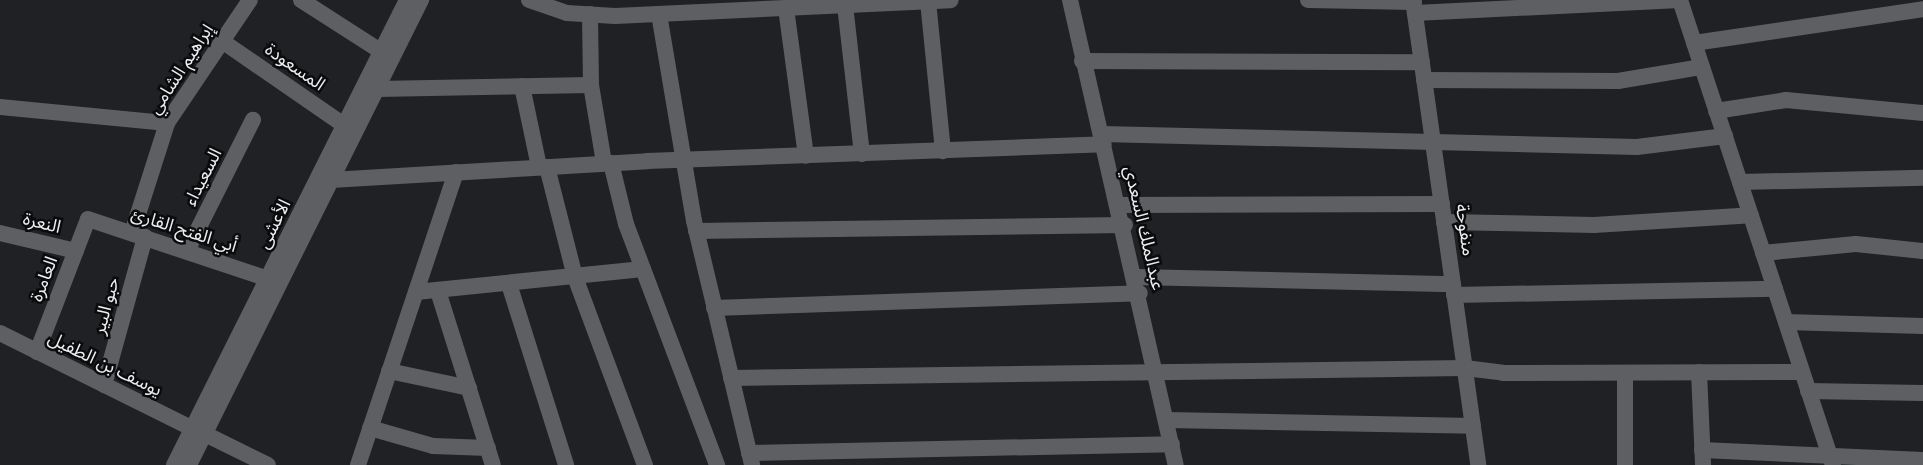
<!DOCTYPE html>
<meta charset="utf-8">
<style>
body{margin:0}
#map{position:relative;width:1923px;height:465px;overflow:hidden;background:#1f2124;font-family:Signika,"Noto Sans Arabic",sans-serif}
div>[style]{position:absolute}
.minor>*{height:16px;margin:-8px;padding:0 8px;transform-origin:8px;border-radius:8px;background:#5d5f63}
span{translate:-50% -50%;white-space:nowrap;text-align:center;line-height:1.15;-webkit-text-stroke:5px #0a0b0c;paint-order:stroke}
.street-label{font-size:18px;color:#edeef0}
</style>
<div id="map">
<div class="minor">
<div style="left:301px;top:0;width:96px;rotate:32.7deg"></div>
<div style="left:529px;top:0;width:40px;rotate:18.9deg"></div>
<div style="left:567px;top:13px;width:48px;rotate:3.6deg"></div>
<div style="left:615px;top:16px;width:336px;rotate:-2.7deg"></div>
<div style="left:1070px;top:0;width:477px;rotate:77.2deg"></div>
<div style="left:1308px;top:0;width:106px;rotate:1.1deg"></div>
<div style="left:1413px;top:0;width:470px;rotate:82deg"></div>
<div style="left:1680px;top:0;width:490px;rotate:71.8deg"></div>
<div style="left:928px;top:1px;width:151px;rotate:84.3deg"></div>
<div style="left:845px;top:5px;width:150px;rotate:83.5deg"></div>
<div style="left:786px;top:8px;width:149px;rotate:82.3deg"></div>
<div style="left:1415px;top:13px;width:265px;rotate:-2.8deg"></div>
<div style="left:590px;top:14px;width:71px;rotate:89.2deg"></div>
<div style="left:591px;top:85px;width:79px;rotate:80.5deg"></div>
<div style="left:659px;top:14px;width:210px;rotate:80.4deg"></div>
<div style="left:694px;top:221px;width:251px;rotate:76.6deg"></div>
<div style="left:222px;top:41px;width:150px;rotate:34.6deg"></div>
<div style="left:1694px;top:43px;width:232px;rotate:-8.4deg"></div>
<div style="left:1082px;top:61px;width:340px;rotate:0.2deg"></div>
<div style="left:1424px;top:80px;width:194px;rotate:0.3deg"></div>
<div style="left:1618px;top:81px;width:85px;rotate:-9.5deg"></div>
<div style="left:522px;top:86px;width:83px;rotate:78.1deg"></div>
<div style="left:377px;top:89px;width:214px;rotate:-1.1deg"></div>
<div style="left:0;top:107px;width:168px;rotate:5.5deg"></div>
<div style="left:1716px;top:111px;width:71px;rotate:-8.9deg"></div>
<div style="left:1786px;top:100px;width:138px;rotate:5.4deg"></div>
<div style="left:1102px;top:134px;width:535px;rotate:1.39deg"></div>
<div style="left:1637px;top:147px;width:89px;rotate:-7.1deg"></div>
<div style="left:611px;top:163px;width:63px;rotate:76.2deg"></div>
<div style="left:626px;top:224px;width:258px;rotate:69.3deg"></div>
<div style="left:547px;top:167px;width:114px;rotate:75.7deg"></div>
<div style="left:575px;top:277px;width:201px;rotate:69.6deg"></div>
<div style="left:331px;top:180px;width:317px;rotate:-3.4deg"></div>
<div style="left:647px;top:161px;width:457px;rotate:-2.1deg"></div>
<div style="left:1740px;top:182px;width:183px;rotate:-1.3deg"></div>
<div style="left:1120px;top:205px;width:322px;rotate:-0.2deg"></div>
<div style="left:1444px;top:222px;width:150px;rotate:1.1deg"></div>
<div style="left:1594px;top:225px;width:157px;rotate:-3.6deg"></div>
<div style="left:696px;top:231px;width:429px;rotate:-0.8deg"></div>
<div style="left:0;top:233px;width:78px;rotate:13.3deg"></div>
<div style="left:132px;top:233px;width:115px;rotate:-72.3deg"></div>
<div style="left:167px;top:123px;width:148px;rotate:-56deg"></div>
<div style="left:187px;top:251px;width:147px;rotate:-63.3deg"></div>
<div style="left:1763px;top:253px;width:93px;rotate:-5.5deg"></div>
<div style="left:1856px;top:244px;width:67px;rotate:6deg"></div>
<div style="left:1136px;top:277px;width:317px;rotate:1.3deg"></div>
<div style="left:509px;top:284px;width:190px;rotate:72.5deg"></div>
<div style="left:438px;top:291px;width:182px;rotate:72.5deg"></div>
<div style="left:416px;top:292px;width:228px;rotate:-5.8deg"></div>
<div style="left:1454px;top:295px;width:321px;rotate:-1.1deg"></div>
<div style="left:714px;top:308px;width:426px;rotate:-2deg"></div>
<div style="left:1786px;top:322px;width:137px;rotate:1.7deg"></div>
<div style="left:0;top:333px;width:216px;rotate:26.4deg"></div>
<div style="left:37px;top:352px;width:142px;rotate:-69deg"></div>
<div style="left:88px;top:219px;width:190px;rotate:18.4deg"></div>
<div style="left:389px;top:371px;width:82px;rotate:12deg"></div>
<div style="left:1699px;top:372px;width:93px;rotate:87.5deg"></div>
<div style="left:731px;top:378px;width:734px;rotate:-0.78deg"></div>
<div style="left:1465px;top:368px;width:38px;rotate:7deg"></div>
<div style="left:1503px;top:373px;width:299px;rotate:-0.2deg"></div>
<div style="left:104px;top:385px;width:154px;rotate:-74.5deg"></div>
<div style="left:1808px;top:391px;width:115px;rotate:1deg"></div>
<div style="left:1167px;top:420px;width:306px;rotate:1.1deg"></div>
<div style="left:370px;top:428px;width:66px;rotate:15.9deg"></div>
<div style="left:433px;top:446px;width:55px;rotate:2.1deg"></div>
<div style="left:205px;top:434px;width:70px;rotate:26.2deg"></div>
<div style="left:1702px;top:450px;width:221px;rotate:2.6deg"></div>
<div style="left:749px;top:453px;width:423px;rotate:-1.2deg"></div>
<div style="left:174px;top:465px;width:520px;rotate:-63.39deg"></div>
<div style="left:189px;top:465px;width:520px;rotate:-63.48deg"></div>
<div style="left:358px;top:465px;width:309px;rotate:-71.5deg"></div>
<div style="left:1625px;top:465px;width:92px;rotate:-90deg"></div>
</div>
<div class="street-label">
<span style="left:295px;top:67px;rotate:35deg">المسعودة</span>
<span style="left:181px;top:69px;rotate:-57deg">إبراهيم الشامي</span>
<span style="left:203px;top:177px;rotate:-63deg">السعيداء</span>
<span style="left:42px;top:223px;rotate:14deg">النعرة</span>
<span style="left:274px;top:224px;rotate:-63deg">الأعشى</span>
<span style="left:1144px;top:228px;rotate:77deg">عبدالملك السعدي</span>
<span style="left:184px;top:230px;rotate:18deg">أبي الفتح القارئ</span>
<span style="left:1465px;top:230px;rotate:82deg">منفوحة</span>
<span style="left:44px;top:279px;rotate:-69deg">العامرة</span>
<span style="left:106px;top:306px;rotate:-75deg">حبو البير</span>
<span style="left:105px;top:364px;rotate:26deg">يوسف بن الطفيل</span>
</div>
</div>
